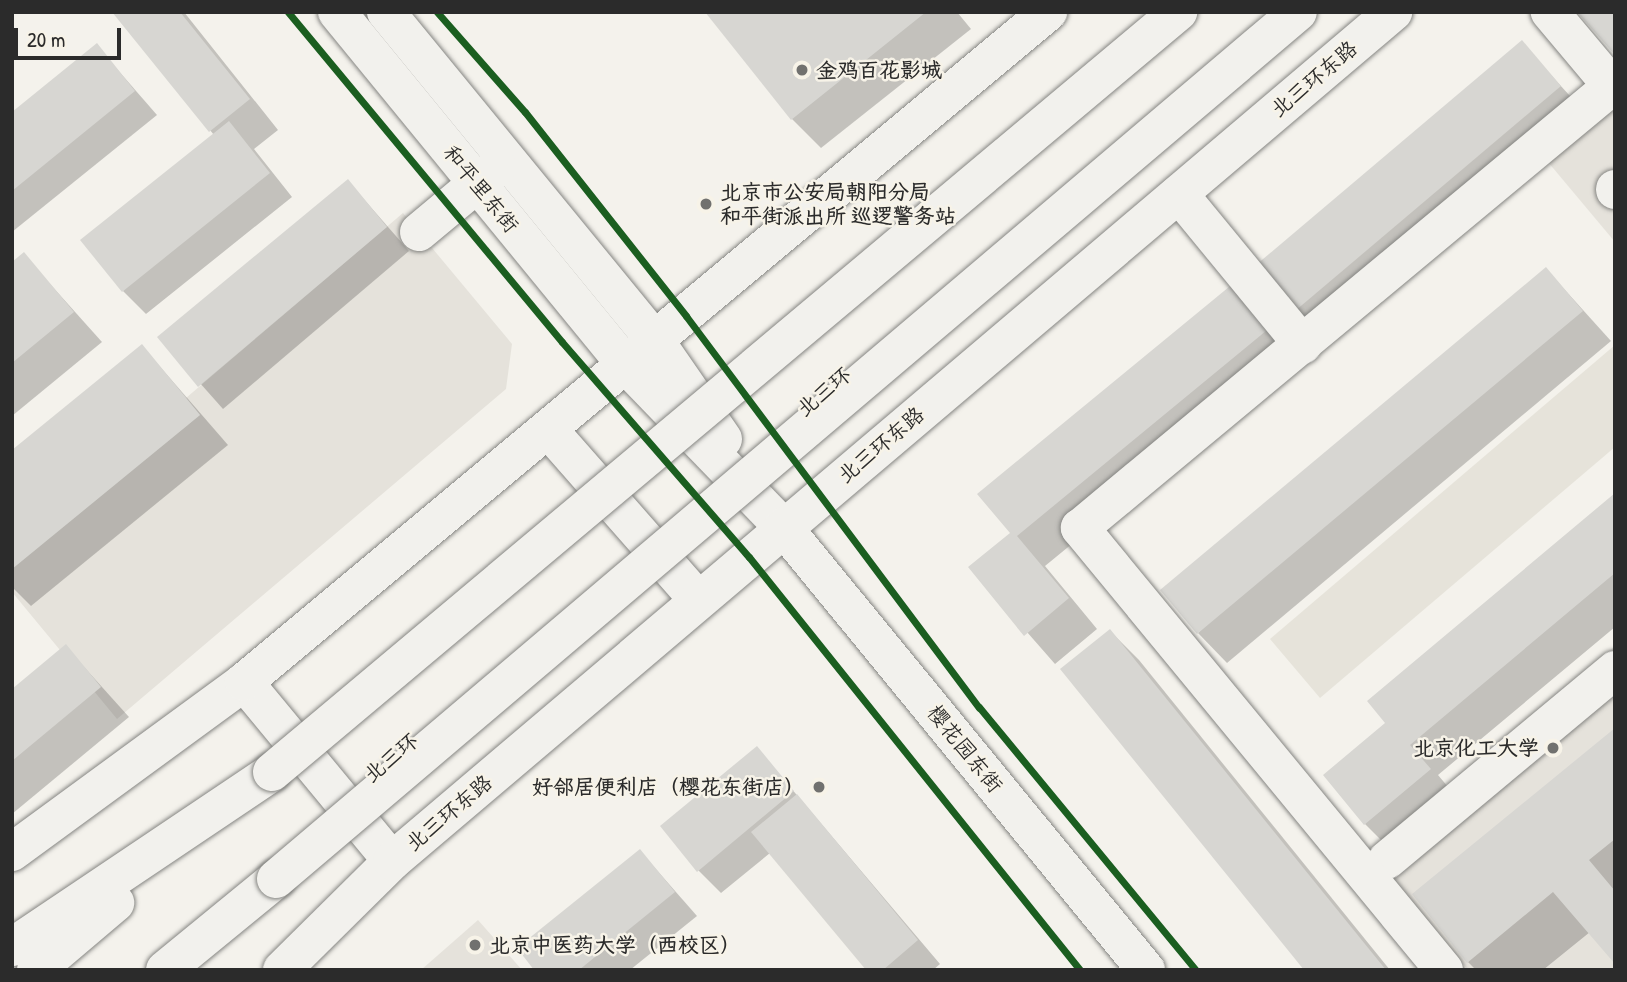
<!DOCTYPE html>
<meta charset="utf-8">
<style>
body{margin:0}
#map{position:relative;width:1627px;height:982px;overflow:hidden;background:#f4f2ec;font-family:"Patrick Hand","LXGW WenKai TC",sans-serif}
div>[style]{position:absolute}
.built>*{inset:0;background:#e5e2db}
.green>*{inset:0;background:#e6e3da}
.shadow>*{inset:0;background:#0003}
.building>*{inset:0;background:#d7d6d2}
.roads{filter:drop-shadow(0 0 2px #858582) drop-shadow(0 0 2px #858582)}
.minor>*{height:38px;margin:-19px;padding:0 19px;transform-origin:19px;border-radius:19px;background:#f2f1ed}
.highway>*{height:38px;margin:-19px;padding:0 19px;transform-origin:19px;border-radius:19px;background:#f2f1ed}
.bridges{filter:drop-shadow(0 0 2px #858582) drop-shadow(0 0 2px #858582)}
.highway-bridge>*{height:38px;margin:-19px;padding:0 19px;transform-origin:19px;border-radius:19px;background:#f2f1ed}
.cycleway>*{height:7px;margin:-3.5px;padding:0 3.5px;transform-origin:3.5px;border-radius:3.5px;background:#1b5e20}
.dots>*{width:19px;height:19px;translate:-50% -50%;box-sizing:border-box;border:4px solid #f7f3e8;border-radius:50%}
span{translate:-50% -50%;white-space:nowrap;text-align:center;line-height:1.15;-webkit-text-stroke:5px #f7f3e8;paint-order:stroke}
.poi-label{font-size:21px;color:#2b2b2b;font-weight:700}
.left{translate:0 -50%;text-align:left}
.right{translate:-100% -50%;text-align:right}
.street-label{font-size:21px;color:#2b2b2b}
.frame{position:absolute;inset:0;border:14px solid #2b2b2b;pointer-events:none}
.scale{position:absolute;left:14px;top:28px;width:107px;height:32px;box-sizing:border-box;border:4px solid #2b2b2b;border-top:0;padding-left:9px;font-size:21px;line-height:24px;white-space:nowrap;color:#2b2b2b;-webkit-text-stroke:5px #f7f3e8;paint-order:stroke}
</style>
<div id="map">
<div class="built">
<div style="clip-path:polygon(1615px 106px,1615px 242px,1548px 162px)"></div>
<div style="clip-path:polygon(403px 213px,512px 344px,506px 389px,117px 719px,12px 592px,12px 569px,200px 415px,186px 398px)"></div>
<div style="clip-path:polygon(1615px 646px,1615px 970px,1468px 970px,1369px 850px)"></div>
<div style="clip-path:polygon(478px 920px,522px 970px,421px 970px)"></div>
</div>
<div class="green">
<div style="clip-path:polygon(1615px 345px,1615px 447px,1320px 698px,1270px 639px)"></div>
</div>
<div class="shadow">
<div style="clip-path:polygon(114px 12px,184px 12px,278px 130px,254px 149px,292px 197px,146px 314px,123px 291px,214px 135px)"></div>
<div style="clip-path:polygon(707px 12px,957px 12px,971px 29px,821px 148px,792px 119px)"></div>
<div style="clip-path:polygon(1522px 43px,1589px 117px,1325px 339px,1296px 310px)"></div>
<div style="clip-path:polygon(96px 45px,157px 115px,12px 232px,12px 114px)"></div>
<div style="clip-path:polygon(348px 181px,409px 251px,223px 409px,160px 338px)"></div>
<div style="clip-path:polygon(24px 255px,102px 342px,12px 416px,12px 264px)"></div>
<div style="clip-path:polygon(1546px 269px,1611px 341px,1227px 663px,1198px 633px)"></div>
<div style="clip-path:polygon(1234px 284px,1300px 357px,1045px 566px,1097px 629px,1055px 664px,970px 567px,1012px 533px)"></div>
<div style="clip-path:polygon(142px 346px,228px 445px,31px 606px,12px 587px,12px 453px)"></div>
<div style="clip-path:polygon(1615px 496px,1615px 627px,1438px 775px,1459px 800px,1394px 853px,1365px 824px,1388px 723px)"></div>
<div style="clip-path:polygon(1110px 631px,1139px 660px,1390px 970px,1306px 970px)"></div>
<div style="clip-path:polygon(66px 647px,129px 717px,12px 814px,12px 692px)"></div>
<div style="clip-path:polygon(1615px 731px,1615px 961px,1590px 932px,1543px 970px,1476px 970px,1468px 962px)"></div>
<div style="clip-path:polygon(757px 748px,940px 964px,933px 970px,868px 970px,770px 853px,721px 893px,698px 870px)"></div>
<div style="clip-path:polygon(640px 851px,697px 916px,630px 970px,537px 970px)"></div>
</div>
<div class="building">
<div style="clip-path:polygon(112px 12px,180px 12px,250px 99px,209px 132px)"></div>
<div style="clip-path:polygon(705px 12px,926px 12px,791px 120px)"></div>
<div style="clip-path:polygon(1577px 12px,1615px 12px,1615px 55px)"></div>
<div style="clip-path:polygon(1522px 40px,1561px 86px,1295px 311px,1256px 265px)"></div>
<div style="clip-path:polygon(97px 43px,135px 91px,12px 191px,12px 112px)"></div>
<div style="clip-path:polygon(229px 121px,270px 173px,122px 292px,80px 240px)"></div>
<div style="clip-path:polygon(348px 179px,387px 227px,198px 387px,157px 337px)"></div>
<div style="clip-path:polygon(24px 252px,74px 312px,12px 363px,12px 262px)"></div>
<div style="clip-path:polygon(1546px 267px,1583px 311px,1197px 634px,1160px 590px)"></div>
<div style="clip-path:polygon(1235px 282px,1272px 326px,1017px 536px,1069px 598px,1024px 636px,968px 567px,1010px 533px,977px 494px)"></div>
<div style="clip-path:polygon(142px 344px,200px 415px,12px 569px,12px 450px)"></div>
<div style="clip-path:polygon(1615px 493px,1615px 573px,1410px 745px,1431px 769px,1364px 825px,1323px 775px,1385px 723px,1367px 701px)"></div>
<div style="clip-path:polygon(1110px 629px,1386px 970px,1304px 970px,1060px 669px)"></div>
<div style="clip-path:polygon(66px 644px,101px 687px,12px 761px,12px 689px)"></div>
<div style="clip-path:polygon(1615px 728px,1615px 839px,1589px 860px,1615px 891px,1615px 964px,1553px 892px,1467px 963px,1412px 894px)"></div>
<div style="clip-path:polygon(757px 746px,794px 791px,697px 872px,660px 826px)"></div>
<div style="clip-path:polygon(797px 794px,918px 940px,883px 970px,866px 970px,751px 832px)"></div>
<div style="clip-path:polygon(640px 849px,675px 892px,579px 970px,534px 970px,517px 948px)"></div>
</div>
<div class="roads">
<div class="minor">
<div style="left:337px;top:12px;width:456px;rotate:50.7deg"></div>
<div style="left:626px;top:365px;width:226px;rotate:45.9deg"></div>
<div style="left:783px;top:527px;width:573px;rotate:50.67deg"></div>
<div style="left:386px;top:12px;width:426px;rotate:50.7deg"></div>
<div style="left:656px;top:342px;width:118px;rotate:55.4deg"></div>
<div style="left:1615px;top:189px;width:1px;rotate:90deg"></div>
<div style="left:1179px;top:194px;width:195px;rotate:50.6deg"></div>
<div style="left:419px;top:232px;width:102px;rotate:-39.8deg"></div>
<div style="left:548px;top:429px;width:227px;rotate:48.7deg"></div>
<div style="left:244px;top:682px;width:232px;rotate:50.4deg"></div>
<div style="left:12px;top:852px;width:288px;rotate:-36.2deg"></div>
<div style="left:244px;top:682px;width:1047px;rotate:-39.81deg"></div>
<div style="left:1387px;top:860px;width:297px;rotate:-39.8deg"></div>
<div style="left:282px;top:970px;width:155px;rotate:-44.7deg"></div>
<div style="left:392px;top:861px;width:1313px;rotate:-40.3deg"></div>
<div style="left:1444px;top:970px;width:573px;rotate:-129.47deg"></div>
<div style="left:1080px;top:528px;width:692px;rotate:-39.72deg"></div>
<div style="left:1612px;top:86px;width:97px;rotate:-130deg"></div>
</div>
<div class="highway">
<div style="left:12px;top:947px;width:313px;rotate:-33.9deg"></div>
<div style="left:36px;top:970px;width:104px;rotate:-40.3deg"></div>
<div style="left:165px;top:970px;width:144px;rotate:-39.3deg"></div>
</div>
</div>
<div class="bridges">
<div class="highway-bridge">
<div style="left:272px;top:772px;width:1183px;rotate:-39.99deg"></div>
<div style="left:276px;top:879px;width:1340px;rotate:-40.31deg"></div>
</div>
</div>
<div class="cycleway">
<div style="left:288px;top:12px;width:429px;rotate:50.3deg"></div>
<div style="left:562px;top:342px;width:285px;rotate:49deg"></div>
<div style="left:749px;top:557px;width:529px;rotate:51.29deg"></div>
<div style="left:437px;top:12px;width:133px;rotate:48.7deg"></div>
<div style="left:525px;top:112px;width:260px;rotate:51.7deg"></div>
<div style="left:686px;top:316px;width:489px;rotate:53.2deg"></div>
<div style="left:979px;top:707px;width:341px;rotate:50.5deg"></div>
</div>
<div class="dots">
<div style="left:802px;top:70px;background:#71716f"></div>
<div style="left:706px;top:204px;background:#71716f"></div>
<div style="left:1553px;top:748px;background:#71716f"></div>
<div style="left:819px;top:787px;background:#71716f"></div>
<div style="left:475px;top:945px;background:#71716f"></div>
</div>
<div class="poi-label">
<span class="left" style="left:816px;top:70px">金鸡百花影城</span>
<span class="left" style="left:720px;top:204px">北京市公安局朝阳分局<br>和平街派出所 巡逻警务站</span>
<span class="right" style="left:1539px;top:748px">北京化工大学</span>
<span class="right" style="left:805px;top:787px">好邻居便利店（樱花东街店）</span>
<span class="left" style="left:489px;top:945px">北京中医药大学（西校区）</span>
</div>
<div class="street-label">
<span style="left:1314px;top:79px;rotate:-40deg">北三环东路</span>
<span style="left:481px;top:189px;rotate:51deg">和平里东街</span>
<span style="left:824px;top:392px;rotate:-40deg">北三环</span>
<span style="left:881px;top:445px;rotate:-40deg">北三环东路</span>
<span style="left:965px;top:749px;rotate:51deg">樱花园东街</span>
<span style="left:391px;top:758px;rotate:-40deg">北三环</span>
<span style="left:449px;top:813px;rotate:-40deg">北三环东路</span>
</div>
<div class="frame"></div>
<div class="scale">20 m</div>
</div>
